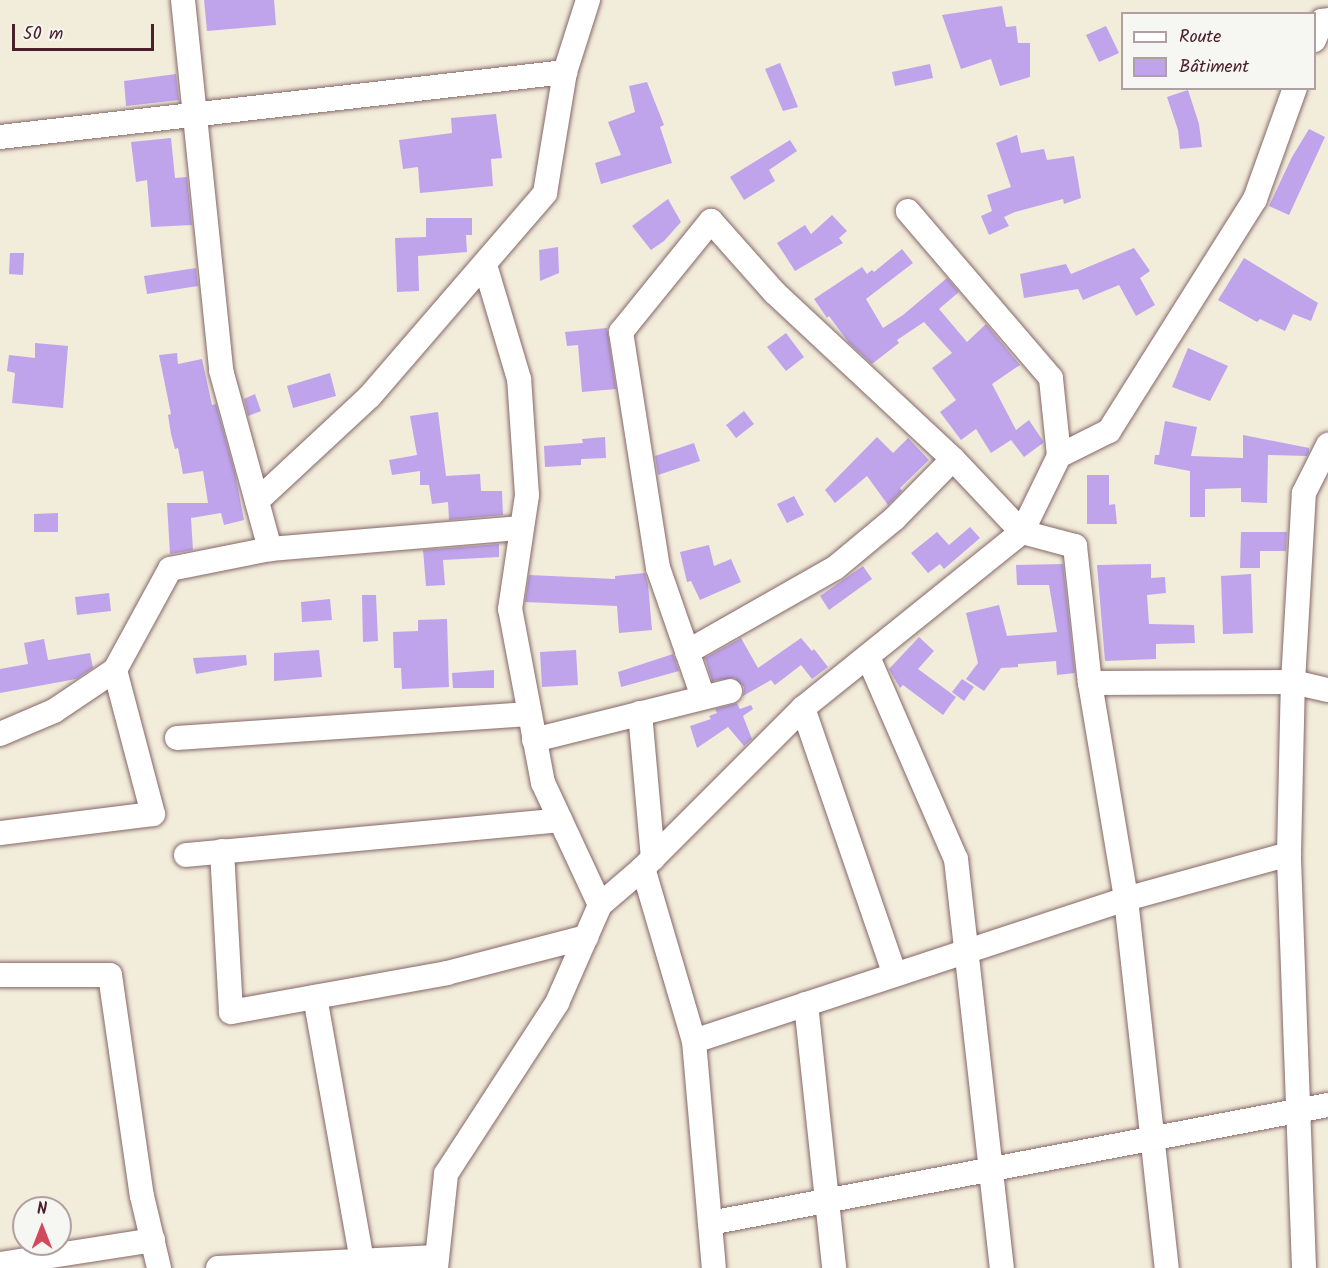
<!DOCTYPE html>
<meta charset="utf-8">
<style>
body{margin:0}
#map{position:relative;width:1328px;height:1268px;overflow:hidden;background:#f2ecda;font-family:Kalam,sans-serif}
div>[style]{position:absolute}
.building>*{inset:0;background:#bfa4ec}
.roads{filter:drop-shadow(0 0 2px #856768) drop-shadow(0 0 2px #856768)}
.minor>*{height:24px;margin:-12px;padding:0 12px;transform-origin:12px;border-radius:12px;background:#fff}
span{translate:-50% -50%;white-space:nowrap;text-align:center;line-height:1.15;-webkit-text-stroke:6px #f6f6f2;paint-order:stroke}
.legend{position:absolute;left:1121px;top:12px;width:195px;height:78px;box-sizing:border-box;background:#f6f6f2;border:2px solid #b1a0a2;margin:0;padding:8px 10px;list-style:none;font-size:18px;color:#4a1f2b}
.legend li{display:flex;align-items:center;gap:12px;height:30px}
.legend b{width:30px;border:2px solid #b1a0a2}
.north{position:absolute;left:12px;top:1196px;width:60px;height:60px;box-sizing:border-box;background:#f6f6f2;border:2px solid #b1a0a2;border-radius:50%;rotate:0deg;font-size:16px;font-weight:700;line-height:24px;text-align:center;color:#4a1f2b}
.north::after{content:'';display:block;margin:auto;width:21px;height:27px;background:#d1495b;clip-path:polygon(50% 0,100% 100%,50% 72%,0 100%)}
.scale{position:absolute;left:12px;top:24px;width:142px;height:27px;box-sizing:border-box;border:3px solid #4a1f2b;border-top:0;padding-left:8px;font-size:18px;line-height:21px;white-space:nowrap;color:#4a1f2b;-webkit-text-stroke:4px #f6f6f2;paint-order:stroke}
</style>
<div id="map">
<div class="building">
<div style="clip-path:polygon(204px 0,274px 0,276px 25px,207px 31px)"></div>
<div style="clip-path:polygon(1002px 6px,1006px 27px,1016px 26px,1018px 43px,1030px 43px,1030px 77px,1000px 86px,991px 59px,961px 69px,942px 15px)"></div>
<div style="clip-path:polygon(1106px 26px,1119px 53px,1099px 62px,1086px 35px)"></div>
<div style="clip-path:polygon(780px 63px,798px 107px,783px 111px,765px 69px)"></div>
<div style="clip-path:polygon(930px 64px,933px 78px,895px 86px,892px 72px)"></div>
<div style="clip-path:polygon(176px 74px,179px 100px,126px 106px,124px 81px)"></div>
<div style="clip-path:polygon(647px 82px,664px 125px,660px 127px,672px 163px,601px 184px,595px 163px,621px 155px,608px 122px,635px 112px,629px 86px)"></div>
<div style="clip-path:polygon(1188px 90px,1199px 124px,1202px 147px,1180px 149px,1178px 130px,1167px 97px)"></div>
<div style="clip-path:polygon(496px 114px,502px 158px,491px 159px,493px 186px,420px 193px,418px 167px,403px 169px,399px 140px,452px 133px,451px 118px)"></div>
<div style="clip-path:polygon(1309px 129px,1325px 137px,1289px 215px,1269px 206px,1292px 157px)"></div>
<div style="clip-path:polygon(1017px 135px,1021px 153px,1044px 149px,1047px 160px,1074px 156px,1081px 198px,1064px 204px,1063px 199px,1015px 212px,1004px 217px,1009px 226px,989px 235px,981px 216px,992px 211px,987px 195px,1011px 187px,996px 143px)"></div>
<div style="clip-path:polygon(171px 138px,175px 178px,187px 177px,192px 225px,151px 227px,147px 180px,136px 182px,131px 142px)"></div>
<div style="clip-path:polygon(790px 140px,797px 151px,769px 170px,775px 181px,744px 200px,730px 177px)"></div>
<div style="clip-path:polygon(668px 199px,681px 222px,664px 241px,651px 250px,632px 226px)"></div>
<div style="clip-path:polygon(832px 215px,847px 231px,839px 238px,843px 243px,795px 271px,777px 243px,805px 225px,811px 234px)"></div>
<div style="clip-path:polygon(426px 218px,472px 218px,472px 235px,466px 235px,467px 252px,418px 256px,419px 291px,397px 292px,395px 238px,426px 237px)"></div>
<div style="clip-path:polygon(558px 247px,559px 273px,540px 281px,539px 250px)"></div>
<div style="clip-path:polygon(1134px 248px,1150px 271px,1140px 278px,1155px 305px,1136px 316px,1119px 285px,1083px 300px,1078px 289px,1024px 298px,1020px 274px,1066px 264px,1071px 274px)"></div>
<div style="clip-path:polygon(902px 249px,913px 263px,866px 299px,883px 328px,903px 315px,947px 278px,959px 292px,939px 309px,967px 342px,986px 324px,1020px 365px,992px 384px,1016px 430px,1029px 420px,1043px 441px,1043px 443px,1024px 457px,1011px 440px,991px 453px,976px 429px,961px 440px,940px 412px,956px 400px,932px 368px,952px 353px,924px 322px,897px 340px,899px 343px,872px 364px,849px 343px,829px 316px,827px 318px,814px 299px,862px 267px,867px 274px,872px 270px,874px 272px)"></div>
<div style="clip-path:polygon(10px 253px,24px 253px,23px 275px,9px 274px)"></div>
<div style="clip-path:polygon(1244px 258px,1318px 303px,1311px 321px,1293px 314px,1285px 331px,1260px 319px,1257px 322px,1218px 300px)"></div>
<div style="clip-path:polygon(196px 268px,198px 286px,147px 294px,144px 276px)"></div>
<div style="clip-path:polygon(607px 328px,616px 389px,582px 392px,578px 345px,567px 346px,565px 332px)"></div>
<div style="clip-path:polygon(786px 333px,804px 357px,786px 371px,767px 347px)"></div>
<div style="clip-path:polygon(35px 343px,68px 346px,63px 408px,12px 403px,15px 373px,7px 371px,9px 355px,35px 358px)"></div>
<div style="clip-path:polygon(1188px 348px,1228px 366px,1210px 401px,1172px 387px)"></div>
<div style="clip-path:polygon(177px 353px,178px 364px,202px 359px,212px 405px,216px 404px,235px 473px,244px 520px,224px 525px,221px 513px,191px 518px,193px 550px,170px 554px,167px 503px,208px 503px,203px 471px,183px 474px,178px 448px,175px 449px,171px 434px,168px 415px,171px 414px,159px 355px)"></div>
<div style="clip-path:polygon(330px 373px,336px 396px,293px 408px,287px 386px)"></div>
<div style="clip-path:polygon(255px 394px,261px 411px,248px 416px,244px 399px)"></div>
<div style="clip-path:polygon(744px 411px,754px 424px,736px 438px,726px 425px)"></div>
<div style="clip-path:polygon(438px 412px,446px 476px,480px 474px,481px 491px,502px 491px,503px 515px,449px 520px,448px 502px,432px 504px,429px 485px,420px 485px,420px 471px,392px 475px,389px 460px,417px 455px,410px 416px)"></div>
<div style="clip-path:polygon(1165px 421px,1197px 427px,1191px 456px,1243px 458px,1243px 435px,1309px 448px,1309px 452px,1307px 456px,1268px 455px,1267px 503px,1241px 502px,1241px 488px,1205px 489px,1205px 517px,1190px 517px,1190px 471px,1154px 464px,1155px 455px,1159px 455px)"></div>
<div style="clip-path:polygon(605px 437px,606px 458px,581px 459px,581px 465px,545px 467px,544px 446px,583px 443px,582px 439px)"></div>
<div style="clip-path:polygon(877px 437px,893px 453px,908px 438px,929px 460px,900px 488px,902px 491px,888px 505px,867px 476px,835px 503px,825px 490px)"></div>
<div style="clip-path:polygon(694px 443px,700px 461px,658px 475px,655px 456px)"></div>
<div style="clip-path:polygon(1087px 475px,1109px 475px,1109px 505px,1115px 504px,1117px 524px,1087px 524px)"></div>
<div style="clip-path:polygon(794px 496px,804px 515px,787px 523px,777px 504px)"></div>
<div style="clip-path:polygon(58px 513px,58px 532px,34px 532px,34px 514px)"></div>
<div style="clip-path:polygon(970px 527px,980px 538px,944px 569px,940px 564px,928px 573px,911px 553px,937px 532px,949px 545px)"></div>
<div style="clip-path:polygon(1241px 532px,1287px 532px,1286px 551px,1260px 551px,1260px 568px,1240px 568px)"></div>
<div style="clip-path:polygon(499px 544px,499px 557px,443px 560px,445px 585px,426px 586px,423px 550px)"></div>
<div style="clip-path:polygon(709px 545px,714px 566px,731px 559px,741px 582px,700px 600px,691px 581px,687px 582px,680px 552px)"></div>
<div style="clip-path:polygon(1063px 564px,1075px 673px,1057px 675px,1056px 661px,1018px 664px,1018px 667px,1001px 668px,984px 691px,966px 679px,978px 663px,966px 613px,999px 605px,1007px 636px,1057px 632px,1049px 585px,1017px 585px,1016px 565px)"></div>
<div style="clip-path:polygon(1151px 564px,1151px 578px,1165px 577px,1166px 593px,1147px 595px,1149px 624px,1194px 625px,1195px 643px,1156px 644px,1156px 659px,1105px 661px,1097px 565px)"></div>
<div style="clip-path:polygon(863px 566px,872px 579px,829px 610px,820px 596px)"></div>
<div style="clip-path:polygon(645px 573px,648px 584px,652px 630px,619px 633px,617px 606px,525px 602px,529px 575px,615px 579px,615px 576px)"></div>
<div style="clip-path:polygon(1251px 574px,1253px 633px,1223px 634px,1221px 576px)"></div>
<div style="clip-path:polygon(109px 593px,111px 611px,77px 615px,75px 597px)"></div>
<div style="clip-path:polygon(362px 595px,376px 595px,378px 641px,363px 642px)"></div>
<div style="clip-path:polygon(330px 599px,332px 620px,302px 622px,301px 602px)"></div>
<div style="clip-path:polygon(447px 619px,449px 687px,402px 689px,401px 668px,394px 668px,393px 632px,418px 631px,418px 620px)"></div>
<div style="clip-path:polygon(919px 637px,934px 651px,918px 669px,956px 697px,943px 715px,903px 685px,900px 688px,889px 669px)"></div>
<div style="clip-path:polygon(741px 638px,758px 668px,801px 638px,812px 651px,814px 649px,828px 667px,812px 679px,801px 665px,775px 685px,771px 680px,743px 696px,744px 687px,734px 678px,712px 681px,705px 658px)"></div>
<div style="clip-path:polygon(44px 639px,48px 660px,90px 653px,93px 668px,76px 679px,0 693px,0 669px,28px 664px,24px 643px)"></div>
<div style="clip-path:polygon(319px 650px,322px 677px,274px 681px,274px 653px)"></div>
<div style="clip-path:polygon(576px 650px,578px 685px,542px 687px,540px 652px)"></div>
<div style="clip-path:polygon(673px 654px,679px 671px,621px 687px,618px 672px)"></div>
<div style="clip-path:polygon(246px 655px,247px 665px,196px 674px,193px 658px)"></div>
<div style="clip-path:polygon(494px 670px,494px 688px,453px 688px,452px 673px)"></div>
<div style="clip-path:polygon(962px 679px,974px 687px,964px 701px,952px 692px)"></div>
<div style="clip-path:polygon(737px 703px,740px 709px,751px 705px,753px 709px,743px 716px,752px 739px,744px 746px,728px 727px,697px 748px,690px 726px,711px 719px,709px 716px,717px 713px,715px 709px)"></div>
</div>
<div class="roads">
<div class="minor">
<div style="left:183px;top:0;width:372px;rotate:84.1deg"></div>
<div style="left:221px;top:370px;width:186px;rotate:74.7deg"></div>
<div style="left:1314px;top:40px;width:21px;rotate:-67deg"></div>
<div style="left:1322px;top:21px;width:6px;rotate:-9deg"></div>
<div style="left:0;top:137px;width:569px;rotate:-6.56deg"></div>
<div style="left:1059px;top:456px;width:56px;rotate:-26.6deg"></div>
<div style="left:1109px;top:431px;width:274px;rotate:-57.8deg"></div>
<div style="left:1255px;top:199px;width:118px;rotate:-70.2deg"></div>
<div style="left:257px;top:501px;width:154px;rotate:-42.9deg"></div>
<div style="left:370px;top:396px;width:268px;rotate:-49.2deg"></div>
<div style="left:545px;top:193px;width:123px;rotate:-80.6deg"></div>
<div style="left:565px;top:72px;width:76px;rotate:-72.3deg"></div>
<div style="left:687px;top:652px;width:170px;rotate:-29.6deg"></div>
<div style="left:835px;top:568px;width:77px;rotate:-39.7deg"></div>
<div style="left:894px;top:519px;width:84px;rotate:-45.5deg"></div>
<div style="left:868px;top:657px;width:220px;rotate:66.5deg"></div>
<div style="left:956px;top:859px;width:412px;rotate:83.6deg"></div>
<div style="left:1090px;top:683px;width:203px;rotate:-0.3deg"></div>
<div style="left:1293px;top:682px;width:36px;rotate:13deg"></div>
<div style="left:703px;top:697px;width:137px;rotate:-109.2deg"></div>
<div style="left:658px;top:568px;width:239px;rotate:-98.9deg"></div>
<div style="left:621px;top:332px;width:143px;rotate:-51deg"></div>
<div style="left:711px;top:221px;width:96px;rotate:48.4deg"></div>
<div style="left:775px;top:293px;width:243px;rotate:43deg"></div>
<div style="left:953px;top:459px;width:100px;rotate:46.6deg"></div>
<div style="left:1022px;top:532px;width:85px;rotate:-64deg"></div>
<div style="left:1059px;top:456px;width:78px;rotate:-95.9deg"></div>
<div style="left:1051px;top:378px;width:220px;rotate:-130.6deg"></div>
<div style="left:803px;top:708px;width:282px;rotate:71deg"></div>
<div style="left:640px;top:713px;width:146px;rotate:84.9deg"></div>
<div style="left:0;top:734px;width:59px;rotate:-23.1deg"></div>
<div style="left:54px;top:711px;width:73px;rotate:-33.9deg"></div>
<div style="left:115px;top:670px;width:115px;rotate:-61.4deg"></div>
<div style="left:170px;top:569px;width:102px;rotate:-11.3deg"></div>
<div style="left:270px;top:549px;width:252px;rotate:-4.8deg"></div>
<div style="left:177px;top:738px;width:353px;rotate:-3.9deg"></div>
<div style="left:534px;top:740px;width:202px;rotate:-14deg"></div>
<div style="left:0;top:833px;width:154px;rotate:-7.1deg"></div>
<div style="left:153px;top:814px;width:149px;rotate:-104.8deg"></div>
<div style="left:222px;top:851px;width:161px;rotate:86.8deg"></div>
<div style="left:231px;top:1012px;width:219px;rotate:-10.2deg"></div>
<div style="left:447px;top:973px;width:144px;rotate:-14.5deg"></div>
<div style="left:186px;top:855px;width:376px;rotate:-5.3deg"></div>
<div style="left:643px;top:868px;width:226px;rotate:-45deg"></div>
<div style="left:803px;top:708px;width:281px;rotate:-38.8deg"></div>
<div style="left:1022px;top:532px;width:55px;rotate:14.8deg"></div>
<div style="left:1075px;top:546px;width:138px;rotate:83.8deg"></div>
<div style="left:1090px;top:683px;width:219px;rotate:80.5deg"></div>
<div style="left:1126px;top:899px;width:371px;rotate:83.7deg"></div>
<div style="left:600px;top:905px;width:57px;rotate:-40.7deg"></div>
<div style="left:643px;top:868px;width:180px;rotate:73.6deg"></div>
<div style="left:694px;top:1041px;width:228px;rotate:85deg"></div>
<div style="left:0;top:975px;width:110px"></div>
<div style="left:110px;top:975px;width:223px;rotate:81.8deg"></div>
<div style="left:142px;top:1196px;width:74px;rotate:76.7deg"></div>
<div style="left:315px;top:997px;width:268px;rotate:79.9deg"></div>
<div style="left:806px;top:1004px;width:265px;rotate:83.9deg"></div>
<div style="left:694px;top:1041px;width:455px;rotate:-18.2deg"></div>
<div style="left:1126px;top:899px;width:169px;rotate:-15.4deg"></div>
<div style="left:710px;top:1223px;width:629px;rotate:-10.81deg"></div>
<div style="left:0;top:1264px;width:155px;rotate:-8.9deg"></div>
<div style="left:218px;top:1268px;width:219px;rotate:-2.9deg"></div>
<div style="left:436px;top:1268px;width:95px;rotate:-83.9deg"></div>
<div style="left:446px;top:1174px;width:204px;rotate:-57deg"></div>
<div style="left:557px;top:1003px;width:107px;rotate:-66.3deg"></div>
<div style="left:600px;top:905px;width:135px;rotate:-115deg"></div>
<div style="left:543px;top:783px;width:177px;rotate:-100.7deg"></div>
<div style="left:510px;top:609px;width:115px;rotate:-81.5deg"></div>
<div style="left:527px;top:495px;width:116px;rotate:-93.9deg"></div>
<div style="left:519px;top:379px;width:119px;rotate:-106.6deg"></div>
<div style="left:1304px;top:1268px;width:414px;rotate:-92.1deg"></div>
<div style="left:1289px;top:854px;width:172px;rotate:-88.7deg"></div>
<div style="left:1293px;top:682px;width:189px;rotate:-86.7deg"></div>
<div style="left:1304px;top:493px;width:54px;rotate:-63.4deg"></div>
</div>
</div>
<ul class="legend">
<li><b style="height:8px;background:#fff"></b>Route</li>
<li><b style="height:16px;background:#bfa4ec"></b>Bâtiment</li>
</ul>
<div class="north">N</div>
<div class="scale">50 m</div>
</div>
